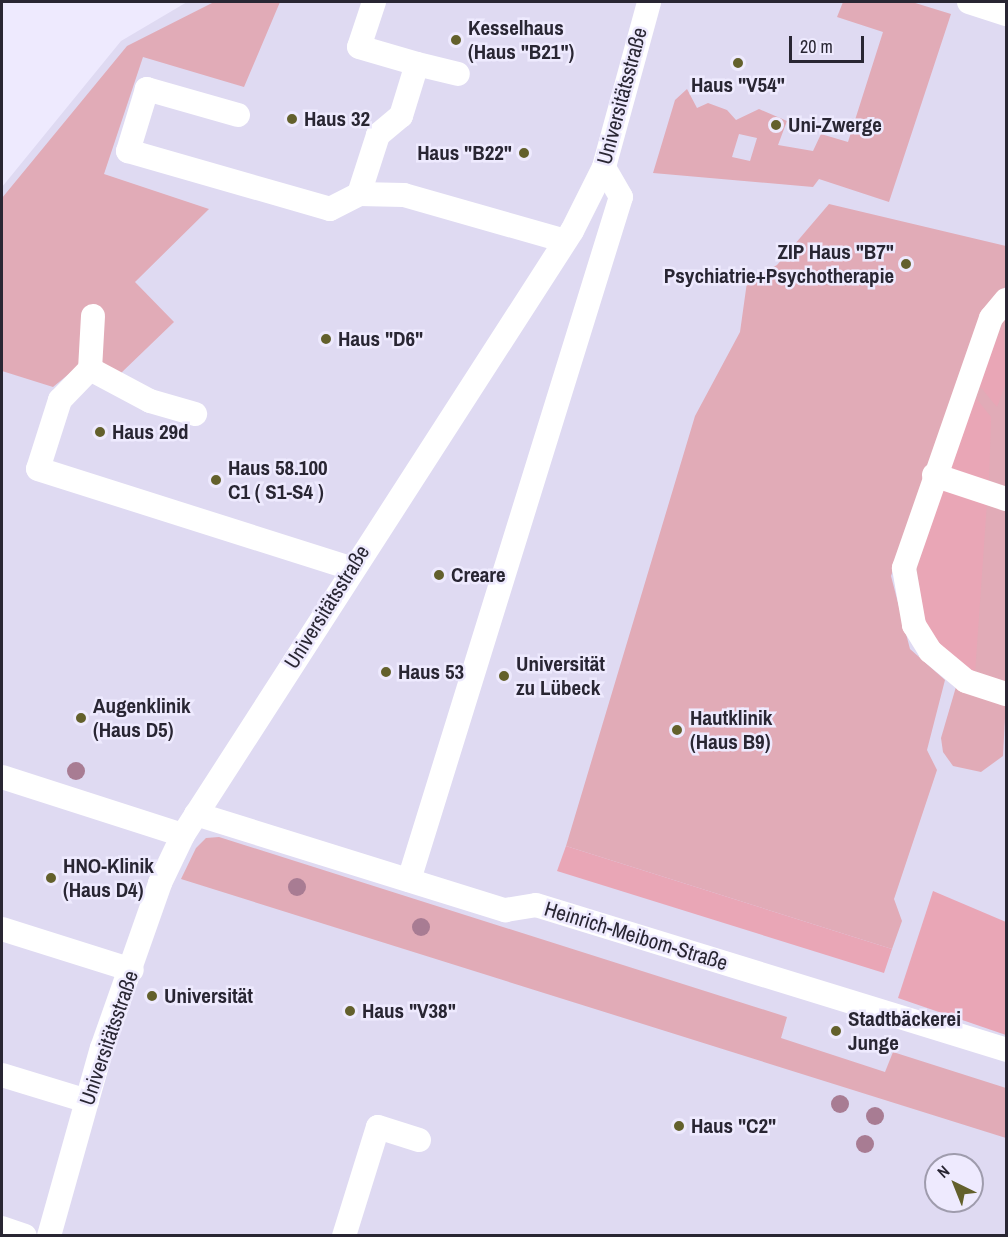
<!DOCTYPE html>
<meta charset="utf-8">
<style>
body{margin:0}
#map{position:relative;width:1008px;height:1237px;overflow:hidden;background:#eeeafe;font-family:"Archivo Narrow",sans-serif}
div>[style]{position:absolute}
.built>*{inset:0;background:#dfdaf2}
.green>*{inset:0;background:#e1abb7}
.forest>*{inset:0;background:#e9a6b6}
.minor>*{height:24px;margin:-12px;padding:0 12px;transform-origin:12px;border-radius:12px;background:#fff}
.trees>*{width:18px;height:18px;margin:-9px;border-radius:50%;background:#a87c93}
.dots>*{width:16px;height:16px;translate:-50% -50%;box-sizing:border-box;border:3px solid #eeeafe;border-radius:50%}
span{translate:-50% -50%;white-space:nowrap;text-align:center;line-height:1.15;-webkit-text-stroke:5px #eeeafe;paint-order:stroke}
.poi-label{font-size:21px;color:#292633;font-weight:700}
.left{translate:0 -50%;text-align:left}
.right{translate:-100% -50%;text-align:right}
.street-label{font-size:21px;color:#292633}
.frame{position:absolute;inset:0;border:3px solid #292633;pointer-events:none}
.north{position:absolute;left:924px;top:1153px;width:60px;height:60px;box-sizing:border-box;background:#eeeafe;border:2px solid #9f9cad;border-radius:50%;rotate:317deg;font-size:16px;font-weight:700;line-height:24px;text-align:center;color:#292633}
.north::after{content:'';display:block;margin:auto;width:21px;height:27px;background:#63602c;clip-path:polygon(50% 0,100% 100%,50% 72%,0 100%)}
.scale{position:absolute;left:789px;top:36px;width:75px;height:27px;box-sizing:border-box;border:3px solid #292633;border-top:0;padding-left:8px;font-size:18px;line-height:21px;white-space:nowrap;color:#292633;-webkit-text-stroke:4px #eeeafe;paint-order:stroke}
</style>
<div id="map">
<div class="built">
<div style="clip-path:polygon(evenodd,187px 2px,1006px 2px,1006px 1235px,2px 1236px,2px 187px,121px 41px,187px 2px,936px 1165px,972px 1165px,972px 1201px,936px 1201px,936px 1165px)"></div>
</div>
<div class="green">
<div style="clip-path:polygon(214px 2px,280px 2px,244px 87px,143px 57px,104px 174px,209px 209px,135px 282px,174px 322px,120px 374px,81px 364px,53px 387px,2px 371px,2px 198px,127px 46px)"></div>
<div style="clip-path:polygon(evenodd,843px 2px,912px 2px,951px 14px,889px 202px,819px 179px,813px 187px,653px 173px,675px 100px,687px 89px,697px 108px,708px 103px,727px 110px,736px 120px,759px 109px,787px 121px,778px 145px,813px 151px,821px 134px,848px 142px,883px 32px,837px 17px,843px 2px,739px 134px,757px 138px,750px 161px,732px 157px,739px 134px)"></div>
<div style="clip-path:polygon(829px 204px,1006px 246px,1006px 286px,984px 313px,891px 576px,910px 649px,945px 680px,927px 750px,937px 770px,894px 899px,902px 921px,892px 949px,566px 846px,695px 416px,740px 332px,747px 282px,777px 265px)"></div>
<div style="clip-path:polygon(1006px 312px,1006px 685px,970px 674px,935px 642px,914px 570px,997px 324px)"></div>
<div style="clip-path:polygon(958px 680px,1006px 699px,1003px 756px,981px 772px,953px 766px,943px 752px,941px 738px)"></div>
<div style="clip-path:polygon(219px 837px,787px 1017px,781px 1038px,885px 1072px,893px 1052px,1006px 1088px,1006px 1138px,181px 879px,196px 848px,206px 838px)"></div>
</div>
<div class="forest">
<div style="clip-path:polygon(1003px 325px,1006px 383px,997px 407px,978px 384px)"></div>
<div style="clip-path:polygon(975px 397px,991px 417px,989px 481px,949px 469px)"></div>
<div style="clip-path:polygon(941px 487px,987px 502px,975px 673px,953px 661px,922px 619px,918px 567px)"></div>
<div style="clip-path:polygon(566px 846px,892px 949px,884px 973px,557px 871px)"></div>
<div style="clip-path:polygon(933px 891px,1006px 922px,1006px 1035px,898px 998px)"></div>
</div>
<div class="minor">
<div style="left:374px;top:2px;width:47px;rotate:108.4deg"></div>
<div style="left:359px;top:47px;width:60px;rotate:16.3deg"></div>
<div style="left:969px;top:2px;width:39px;rotate:18deg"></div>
<div style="left:238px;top:115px;width:95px;rotate:-164.1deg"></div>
<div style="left:147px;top:89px;width:65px;rotate:107deg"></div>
<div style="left:128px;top:151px;width:210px;rotate:16deg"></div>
<div style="left:330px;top:209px;width:33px;rotate:-27deg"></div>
<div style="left:359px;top:194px;width:45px;rotate:1.3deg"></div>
<div style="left:404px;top:195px;width:167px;rotate:15.9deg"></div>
<div style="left:359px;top:194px;width:62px;rotate:-72.1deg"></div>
<div style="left:378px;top:135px;width:30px;rotate:-40deg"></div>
<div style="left:401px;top:116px;width:54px;rotate:-72.9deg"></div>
<div style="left:417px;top:64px;width:42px;rotate:13.7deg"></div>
<div style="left:1006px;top:300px;width:23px;rotate:130deg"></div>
<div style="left:991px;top:318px;width:265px;rotate:109.2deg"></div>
<div style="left:904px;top:568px;width:58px;rotate:80deg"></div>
<div style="left:914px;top:625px;width:31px;rotate:58deg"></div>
<div style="left:930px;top:651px;width:47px;rotate:39.8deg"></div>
<div style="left:966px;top:681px;width:42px;rotate:18deg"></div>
<div style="left:93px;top:316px;width:53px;rotate:93.2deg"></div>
<div style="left:90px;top:369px;width:43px;rotate:134.1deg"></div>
<div style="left:60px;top:400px;width:72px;rotate:107.7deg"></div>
<div style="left:38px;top:469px;width:328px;rotate:17.6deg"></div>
<div style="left:90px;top:369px;width:68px;rotate:28.1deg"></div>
<div style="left:150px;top:401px;width:47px;rotate:16.1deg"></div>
<div style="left:934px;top:475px;width:76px;rotate:18.4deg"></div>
<div style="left:2px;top:777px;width:190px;rotate:17.8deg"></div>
<div style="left:196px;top:814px;width:324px;rotate:17.3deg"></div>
<div style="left:505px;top:910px;width:31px;rotate:-9deg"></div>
<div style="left:536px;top:905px;width:492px;rotate:17.1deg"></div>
<div style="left:409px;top:880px;width:715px;rotate:-72.76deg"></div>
<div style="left:621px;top:197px;width:34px;rotate:-120deg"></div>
<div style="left:2px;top:929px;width:136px;rotate:17.5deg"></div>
<div style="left:2px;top:1075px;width:89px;rotate:17deg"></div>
<div style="left:2px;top:1228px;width:24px;rotate:19deg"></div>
<div style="left:49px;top:1236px;width:195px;rotate:-74.3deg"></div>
<div style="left:102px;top:1048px;width:175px;rotate:-70.6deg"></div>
<div style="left:160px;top:883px;width:53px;rotate:-64.4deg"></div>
<div style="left:183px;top:835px;width:718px;rotate:-57.22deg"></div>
<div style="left:572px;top:231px;width:72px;rotate:-63.4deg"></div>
<div style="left:604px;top:167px;width:171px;rotate:-74.7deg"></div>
<div style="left:344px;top:1236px;width:114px;rotate:-72.7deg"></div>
<div style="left:378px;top:1127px;width:43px;rotate:17.6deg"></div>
</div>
<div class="trees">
<div style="left:76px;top:771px"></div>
<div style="left:297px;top:887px"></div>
<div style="left:421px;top:927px"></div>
<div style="left:840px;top:1104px"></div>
<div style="left:875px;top:1116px"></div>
<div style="left:865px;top:1144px"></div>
</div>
<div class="dots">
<div style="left:456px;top:40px;background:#63602c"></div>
<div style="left:738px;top:63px;background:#63602c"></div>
<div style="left:292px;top:119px;background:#63602c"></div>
<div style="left:776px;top:125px;background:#63602c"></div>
<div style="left:524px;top:153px;background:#63602c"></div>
<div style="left:906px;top:264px;background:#63602c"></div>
<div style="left:326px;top:339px;background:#63602c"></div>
<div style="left:100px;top:432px;background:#63602c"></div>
<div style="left:216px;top:480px;background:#63602c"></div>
<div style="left:439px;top:575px;background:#63602c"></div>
<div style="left:386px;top:672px;background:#63602c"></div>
<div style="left:504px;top:676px;background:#63602c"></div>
<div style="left:81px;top:718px;background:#63602c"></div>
<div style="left:677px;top:730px;background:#63602c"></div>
<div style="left:51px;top:878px;background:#63602c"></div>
<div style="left:152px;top:996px;background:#63602c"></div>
<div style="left:350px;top:1011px;background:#63602c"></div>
<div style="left:836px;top:1031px;background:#63602c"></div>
<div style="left:679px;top:1126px;background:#63602c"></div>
</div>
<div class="poi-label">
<span class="left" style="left:468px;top:40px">Kesselhaus<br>(Haus "B21")</span>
<span style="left:738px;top:85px">Haus "V54"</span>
<span class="left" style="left:304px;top:119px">Haus 32</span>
<span class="left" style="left:788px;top:125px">Uni-Zwerge</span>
<span class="right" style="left:512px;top:153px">Haus "B22"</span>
<span class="right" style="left:894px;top:264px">ZIP Haus "B7"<br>Psychiatrie+Psychotherapie</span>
<span class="left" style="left:338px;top:339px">Haus "D6"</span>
<span class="left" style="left:112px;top:432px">Haus 29d</span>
<span class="left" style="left:228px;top:480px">Haus 58.100<br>C1 ( S1-S4 )</span>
<span class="left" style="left:451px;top:575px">Creare</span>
<span class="left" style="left:516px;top:676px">Universität<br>zu Lübeck</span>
<span class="left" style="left:398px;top:672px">Haus 53</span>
<span class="left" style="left:93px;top:718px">Augenklinik<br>(Haus D5)</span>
<span class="left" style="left:690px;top:730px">Hautklinik<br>(Haus B9)</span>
<span class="left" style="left:63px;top:878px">HNO-Klinik<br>(Haus D4)</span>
<span class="left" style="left:164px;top:996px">Universität</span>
<span class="left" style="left:362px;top:1011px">Haus "V38"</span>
<span class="left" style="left:848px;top:1031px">Stadtbäckerei<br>Junge</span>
<span class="left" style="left:691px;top:1126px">Haus "C2"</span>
</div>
<div class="street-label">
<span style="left:622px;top:96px;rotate:-75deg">Universitätsstraße</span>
<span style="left:327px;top:607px;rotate:-58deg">Universitätsstraße</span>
<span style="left:636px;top:936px;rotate:17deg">Heinrich-Meibom-Straße</span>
<span style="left:109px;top:1038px;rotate:-71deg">Universitätsstraße</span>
</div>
<div class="frame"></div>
<div class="north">N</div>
<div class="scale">20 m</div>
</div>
